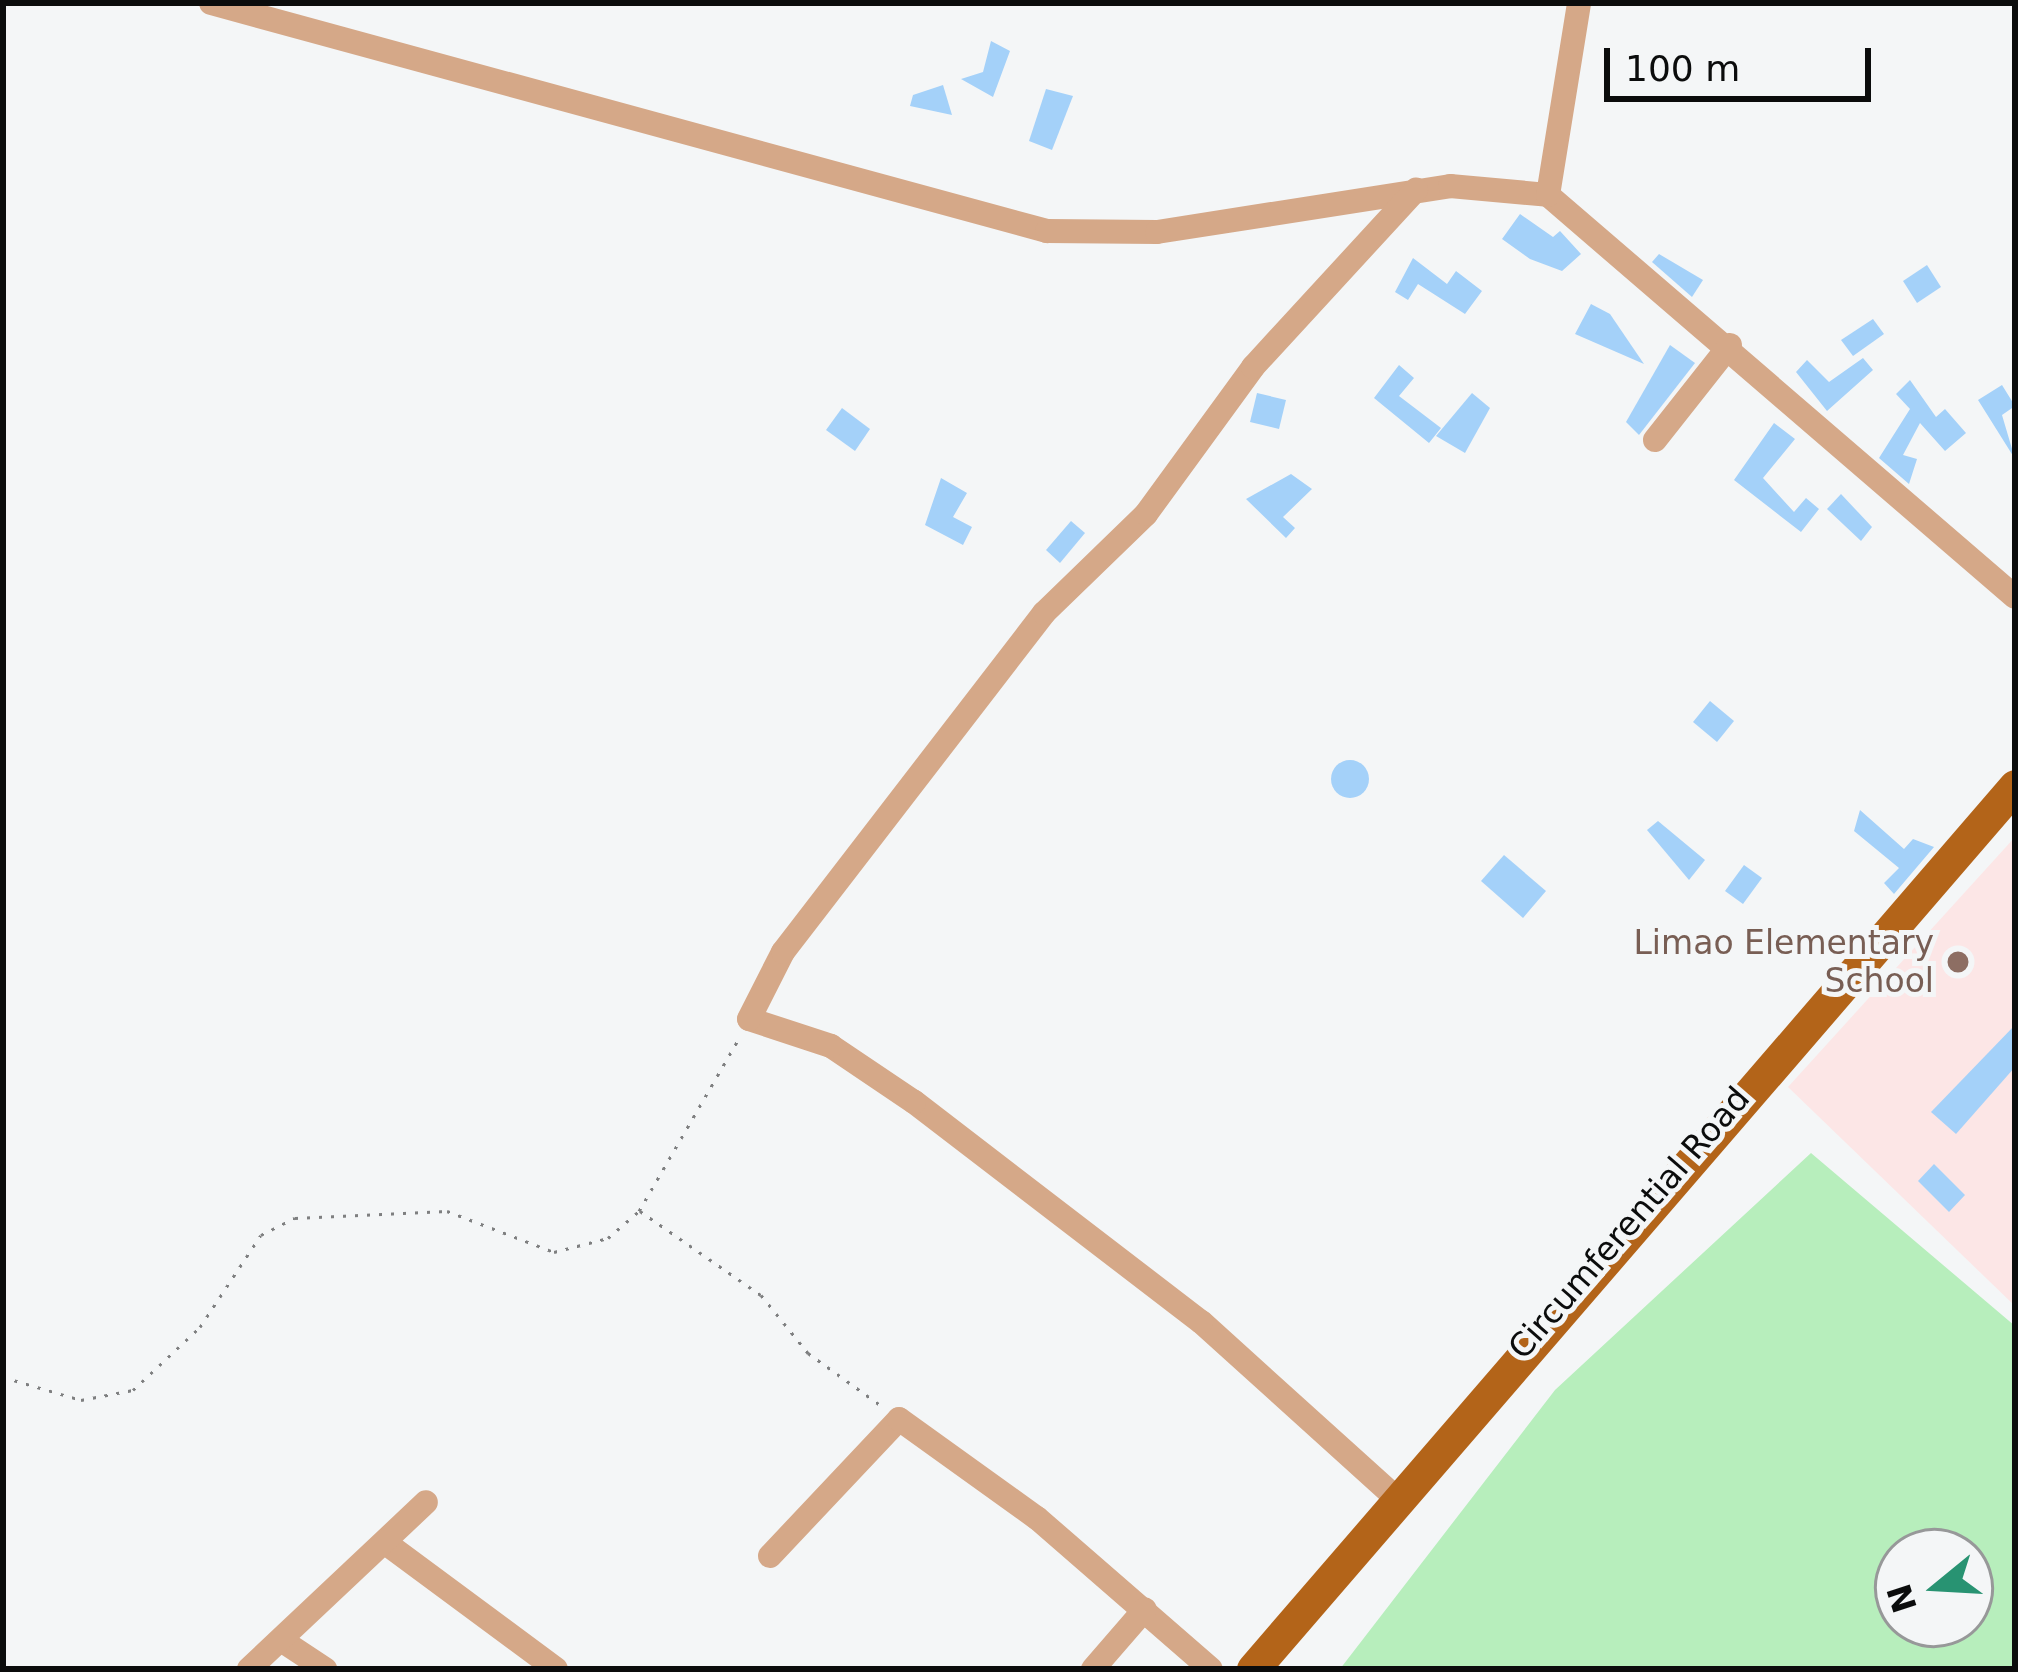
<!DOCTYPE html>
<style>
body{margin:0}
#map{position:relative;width:2018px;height:1672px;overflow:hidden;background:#f4f6f7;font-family:"DejaVu Sans",sans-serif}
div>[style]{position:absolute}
.education>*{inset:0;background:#fce6e6}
.green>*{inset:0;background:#b7eebc}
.building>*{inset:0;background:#a4d1f9}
.round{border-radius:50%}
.path>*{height:3px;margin-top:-1.5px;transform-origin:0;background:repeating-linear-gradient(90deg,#7e7f80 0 3px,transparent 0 12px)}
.minor>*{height:24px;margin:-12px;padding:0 12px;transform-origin:12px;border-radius:12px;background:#d5a888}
.major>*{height:33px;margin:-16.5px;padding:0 16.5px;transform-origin:16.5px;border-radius:16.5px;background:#b36419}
.dots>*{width:33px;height:33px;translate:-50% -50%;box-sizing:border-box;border:6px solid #f4f6f7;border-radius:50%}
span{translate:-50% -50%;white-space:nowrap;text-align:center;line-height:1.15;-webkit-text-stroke:10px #f4f6f7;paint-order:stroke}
.education-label{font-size:33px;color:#785e54}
.right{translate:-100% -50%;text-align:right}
.street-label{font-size:33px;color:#0b0c0c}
.frame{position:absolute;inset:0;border:6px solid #0b0c0c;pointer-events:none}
.north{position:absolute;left:1874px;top:1528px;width:120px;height:120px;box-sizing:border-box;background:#f4f6f7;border:3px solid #979899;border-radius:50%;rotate:252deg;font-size:33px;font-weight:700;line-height:48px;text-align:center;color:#0b0c0c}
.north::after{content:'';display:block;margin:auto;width:42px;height:54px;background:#289372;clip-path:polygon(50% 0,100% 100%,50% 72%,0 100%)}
.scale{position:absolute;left:1604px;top:48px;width:267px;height:54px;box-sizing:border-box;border:6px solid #0b0c0c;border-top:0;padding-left:15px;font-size:36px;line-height:42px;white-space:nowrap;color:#0b0c0c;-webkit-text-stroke:9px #f4f6f7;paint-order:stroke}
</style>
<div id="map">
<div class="education">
<div style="clip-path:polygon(2015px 837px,2015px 1306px,1788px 1087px)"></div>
</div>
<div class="green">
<div style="clip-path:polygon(evenodd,1811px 1153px,2015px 1326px,2015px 1669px,1340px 1669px,1555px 1390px,1811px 1153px,1898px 1552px,1970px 1552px,1970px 1624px,1898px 1624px,1898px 1552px)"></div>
</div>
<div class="building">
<div style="clip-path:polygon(991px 41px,1010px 51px,993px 97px,961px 79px,983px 72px)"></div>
<div style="clip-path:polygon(943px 85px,952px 115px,910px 106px,913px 95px)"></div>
<div style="clip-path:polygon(1046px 89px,1073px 96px,1052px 150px,1029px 141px)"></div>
<div style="clip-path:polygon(1520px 214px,1553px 237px,1560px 231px,1581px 254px,1562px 271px,1530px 259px,1502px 239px)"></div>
<div style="clip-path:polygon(1659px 254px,1703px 280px,1692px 297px,1652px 262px)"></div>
<div style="clip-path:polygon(1413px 258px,1447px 284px,1456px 271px,1482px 291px,1465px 314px,1418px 284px,1408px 300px,1395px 292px)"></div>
<div style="clip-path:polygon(1927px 265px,1941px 287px,1917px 303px,1903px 281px)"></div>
<div style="clip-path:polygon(1591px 304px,1610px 314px,1644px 364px,1575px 334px)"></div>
<div style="clip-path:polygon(1873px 319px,1884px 334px,1853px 356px,1841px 340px)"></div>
<div style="clip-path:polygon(1670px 345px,1695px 363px,1639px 435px,1626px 422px)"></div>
<div style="clip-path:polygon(1863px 358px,1873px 370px,1827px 411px,1796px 372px,1807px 360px,1829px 382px)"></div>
<div style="clip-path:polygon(1399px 365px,1414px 378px,1399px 396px,1441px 428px,1429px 443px,1374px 398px)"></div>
<div style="clip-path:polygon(1910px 380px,1936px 417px,1945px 409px,1966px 433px,1945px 451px,1920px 423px,1903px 455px,1917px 459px,1909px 484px,1879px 458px,1910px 409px,1896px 394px)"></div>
<div style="clip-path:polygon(2002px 385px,2015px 406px,2002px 415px,2015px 459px,1978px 400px)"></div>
<div style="clip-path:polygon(1257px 393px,1286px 400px,1279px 429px,1250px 422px)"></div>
<div style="clip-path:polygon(1472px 393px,1490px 408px,1465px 453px,1436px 436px)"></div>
<div style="clip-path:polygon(842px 408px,870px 429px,855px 451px,826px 430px)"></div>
<div style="clip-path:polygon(1774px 423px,1795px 439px,1763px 478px,1794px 512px,1806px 498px,1819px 509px,1801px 532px,1734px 480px)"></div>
<div style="clip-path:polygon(1291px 474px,1312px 489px,1283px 517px,1295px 528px,1286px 538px,1246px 499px)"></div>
<div style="clip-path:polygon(941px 478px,967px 493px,953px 517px,972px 527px,963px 545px,925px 525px)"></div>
<div style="clip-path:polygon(1841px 494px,1872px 527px,1861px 541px,1827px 509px)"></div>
<div style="clip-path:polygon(1071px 521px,1085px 533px,1060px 563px,1046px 550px)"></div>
<div style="clip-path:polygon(1710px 701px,1734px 721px,1717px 742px,1693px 722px)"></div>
<div class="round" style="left:1331px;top:760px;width:38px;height:38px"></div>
<div style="clip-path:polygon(1860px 810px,1904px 849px,1913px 839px,1934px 847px,1894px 894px,1884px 883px,1899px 868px,1854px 831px)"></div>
<div style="clip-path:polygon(1658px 821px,1705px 860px,1689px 880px,1647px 830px)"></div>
<div style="clip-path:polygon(1504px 855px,1546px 891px,1523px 918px,1481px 881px)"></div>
<div style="clip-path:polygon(1744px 865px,1762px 878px,1743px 904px,1725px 891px)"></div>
<div style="clip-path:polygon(2015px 1025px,2015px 1067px,1956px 1134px,1931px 1112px)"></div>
<div style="clip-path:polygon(1934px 1164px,1965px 1195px,1949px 1212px,1918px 1181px)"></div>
</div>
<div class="path">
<div style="left:640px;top:1211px;width:147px;rotate:34.8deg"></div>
<div style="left:761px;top:1295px;width:75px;rotate:51deg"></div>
<div style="left:808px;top:1353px;width:92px;rotate:35.8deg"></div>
<div style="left:3px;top:1377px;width:81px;rotate:16.4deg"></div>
<div style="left:81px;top:1400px;width:53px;rotate:-10.9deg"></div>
<div style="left:133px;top:1390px;width:92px;rotate:-43.2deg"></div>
<div style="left:200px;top:1327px;width:110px;rotate:-56.5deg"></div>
<div style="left:261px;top:1235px;width:38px;rotate:-27deg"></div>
<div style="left:295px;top:1218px;width:152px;rotate:-2.6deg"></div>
<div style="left:447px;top:1211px;width:115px;rotate:21deg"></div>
<div style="left:554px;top:1252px;width:56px;rotate:-14.5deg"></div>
<div style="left:608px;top:1238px;width:41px;rotate:-41.1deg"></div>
<div style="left:639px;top:1211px;width:201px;rotate:-59.9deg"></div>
</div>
<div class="minor">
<div style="left:211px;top:3px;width:867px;rotate:15.26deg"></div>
<div style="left:1047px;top:231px;width:110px;rotate:0.5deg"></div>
<div style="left:1157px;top:232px;width:297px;rotate:-8.9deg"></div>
<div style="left:1450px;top:186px;width:98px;rotate:5.2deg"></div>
<div style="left:1548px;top:195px;width:616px;rotate:40.72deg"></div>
<div style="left:1548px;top:195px;width:194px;rotate:-80.8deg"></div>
<div style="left:1655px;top:440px;width:121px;rotate:-51.7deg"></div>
<div style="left:1395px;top:1497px;width:261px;rotate:-137.9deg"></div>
<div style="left:1201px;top:1322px;width:362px;rotate:-142.5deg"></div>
<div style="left:914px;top:1102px;width:100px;rotate:-146deg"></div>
<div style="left:831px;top:1046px;width:86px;rotate:-161.8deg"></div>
<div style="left:749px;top:1019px;width:75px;rotate:-63.1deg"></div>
<div style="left:783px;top:952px;width:428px;rotate:-52.4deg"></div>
<div style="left:1044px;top:613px;width:142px;rotate:-44.1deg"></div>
<div style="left:1146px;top:514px;width:182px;rotate:-53.9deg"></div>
<div style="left:1253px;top:367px;width:241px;rotate:-47.4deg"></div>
<div style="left:387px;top:1544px;width:210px;rotate:36.5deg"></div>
<div style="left:770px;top:1556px;width:188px;rotate:-46.7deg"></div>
<div style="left:899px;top:1419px;width:170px;rotate:35.7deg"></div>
<div style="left:1037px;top:1518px;width:230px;rotate:41deg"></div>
<div style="left:281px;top:1640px;width:53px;rotate:33.4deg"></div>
<div style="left:249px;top:1669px;width:243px;rotate:-43.3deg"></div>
<div style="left:1093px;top:1669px;width:79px;rotate:-49.1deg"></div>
</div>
<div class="major">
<div style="left:1253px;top:1669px;width:1166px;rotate:-49.21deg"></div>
</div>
<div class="dots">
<div style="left:1958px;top:962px;background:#8d6e63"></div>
</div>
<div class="education-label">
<span class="right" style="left:1934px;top:962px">Limao Elementary<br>School</span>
</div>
<div class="street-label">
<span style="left:1629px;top:1223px;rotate:-49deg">Circumferential Road</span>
</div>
<div class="frame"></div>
<div class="north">N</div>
<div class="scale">100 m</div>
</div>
